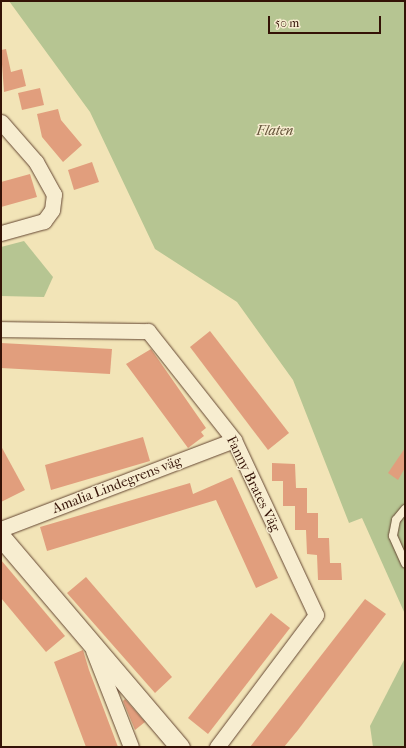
<!DOCTYPE html>
<meta charset="utf-8">
<style>
body{margin:0}
#map{position:relative;width:406px;height:748px;overflow:hidden;background:#f2e4b7;font-family:"IM FELL French Canon",serif}
div>[style]{position:absolute}
.green>*{inset:0;background:#b6c592}
.building>*{inset:0;background:#e19e7d}
.roads{filter:drop-shadow(0 0 1px #644632) drop-shadow(0 0 1px #644632)}
.service>*{height:8px;margin:-4px;padding:0 4px;transform-origin:4px;border-radius:4px;background:#f7edd0}
.minor>*{height:15px;margin:-7.5px;padding:0 7.5px;transform-origin:7.5px;border-radius:7.5px;background:#f7edd0}
.tertiary>*{height:19px;margin:-9.5px;padding:0 9.5px;transform-origin:9.5px;border-radius:9.5px;background:#f7edd0}
span{translate:-50% -50%;white-space:nowrap;text-align:center;line-height:1.15;-webkit-text-stroke:3px #f7edd0;paint-order:stroke}
.park-label{font-size:14px;color:#625137;font-style:italic}
.street-label{font-size:14px;color:#341206}
.frame{position:absolute;inset:0;border:2px solid #341206;pointer-events:none}
.scale{position:absolute;left:268px;top:16px;width:113px;height:18px;box-sizing:border-box;border:2px solid #341206;border-top:0;padding-left:5px;font-size:12px;line-height:14px;white-space:nowrap;color:#341206;-webkit-text-stroke:3px #f7edd0;paint-order:stroke}
</style>
<div id="map">
<div class="green">
<div style="clip-path:polygon(9px 1px,405px 1px,405px 614px,362px 518px,349px 523px,293px 380px,237px 302px,155px 249px,90px 112px)"></div>
<div style="clip-path:polygon(24px 241px,53px 277px,44px 297px,1px 296px,1px 247px)"></div>
<div style="clip-path:polygon(405px 658px,405px 747px,373px 747px,370px 726px)"></div>
</div>
<div class="building">
<div style="clip-path:polygon(6px 49px,11px 72px,22px 69px,26px 86px,4px 92px,1px 50px)"></div>
<div style="clip-path:polygon(40px 88px,44px 105px,22px 110px,18px 93px)"></div>
<div style="clip-path:polygon(58px 109px,61px 120px,82px 145px,63px 162px,42px 137px,37px 114px)"></div>
<div style="clip-path:polygon(92px 162px,99px 182px,74px 190px,68px 170px)"></div>
<div style="clip-path:polygon(30px 174px,37px 197px,1px 207px,1px 182px)"></div>
<div style="clip-path:polygon(210px 331px,289px 433px,268px 450px,190px 347px)"></div>
<div style="clip-path:polygon(1px 343px,112px 349px,110px 374px,1px 368px)"></div>
<div style="clip-path:polygon(151px 349px,206px 428px,201px 432px,204px 436px,188px 448px,126px 364px)"></div>
<div style="clip-path:polygon(143px 437px,150px 461px,51px 490px,45px 465px)"></div>
<div style="clip-path:polygon(1px 446px,25px 490px,1px 502px)"></div>
<div style="clip-path:polygon(405px 448px,405px 468px,398px 480px,388px 473px)"></div>
<div style="clip-path:polygon(272px 463px,295px 464px,296px 488px,307px 488px,307px 513px,318px 513px,318px 538px,329px 538px,330px 563px,341px 563px,342px 580px,318px 580px,317px 555px,307px 554px,306px 530px,295px 530px,295px 506px,283px 506px,283px 481px,272px 481px)"></div>
<div style="clip-path:polygon(232px 477px,278px 578px,256px 588px,216px 500px,47px 551px,40px 527px,190px 483px,193px 494px)"></div>
<div style="clip-path:polygon(1px 560px,65px 636px,46px 652px,1px 598px)"></div>
<div style="clip-path:polygon(86px 577px,172px 677px,155px 693px,67px 593px)"></div>
<div style="clip-path:polygon(365px 599px,386px 614px,298px 730px,284px 747px,250px 747px)"></div>
<div style="clip-path:polygon(271px 613px,290px 628px,208px 734px,188px 718px)"></div>
<div style="clip-path:polygon(83px 650px,89px 670px,118px 747px,86px 747px,54px 662px)"></div>
<div style="clip-path:polygon(125px 699px,145px 722px,135px 730px,123px 701px)"></div>
</div>
<div class="roads">
<div class="service">
<div style="left:405px;top:509px;width:14px;rotate:129deg"></div>
<div style="left:396px;top:520px;width:16px;rotate:101deg"></div>
<div style="left:393px;top:536px;width:30px;rotate:66deg"></div>
</div>
<div class="minor">
<div style="left:1px;top:122px;width:53px;rotate:48.8deg"></div>
<div style="left:36px;top:162px;width:37px;rotate:61deg"></div>
<div style="left:54px;top:194px;width:16px;rotate:97deg"></div>
<div style="left:52px;top:210px;width:14px;rotate:126deg"></div>
<div style="left:44px;top:221px;width:45px;rotate:164.4deg"></div>
<div style="left:1px;top:329px;width:147px;rotate:0.8deg"></div>
<div style="left:148px;top:331px;width:139px;rotate:51.7deg"></div>
<div style="left:234px;top:440px;width:193px;rotate:64.9deg"></div>
<div style="left:316px;top:615px;width:165px;rotate:126.9deg"></div>
<div style="left:1px;top:529px;width:249px;rotate:-20.9deg"></div>
<div style="left:93px;top:650px;width:104px;rotate:68.6deg"></div>
</div>
<div class="tertiary">
<div style="left:1px;top:537px;width:276px;rotate:49.6deg"></div>
</div>
</div>
<div class="park-label">
<span style="left:275px;top:131px">Flaten</span>
</div>
<div class="street-label">
<span style="left:253px;top:484px;rotate:64deg">Fanny Brates Väg</span>
<span style="left:117px;top:485px;rotate:-21deg">Amalia Lindegrens väg</span>
</div>
<div class="frame"></div>
<div class="scale">50 m</div>
</div>
